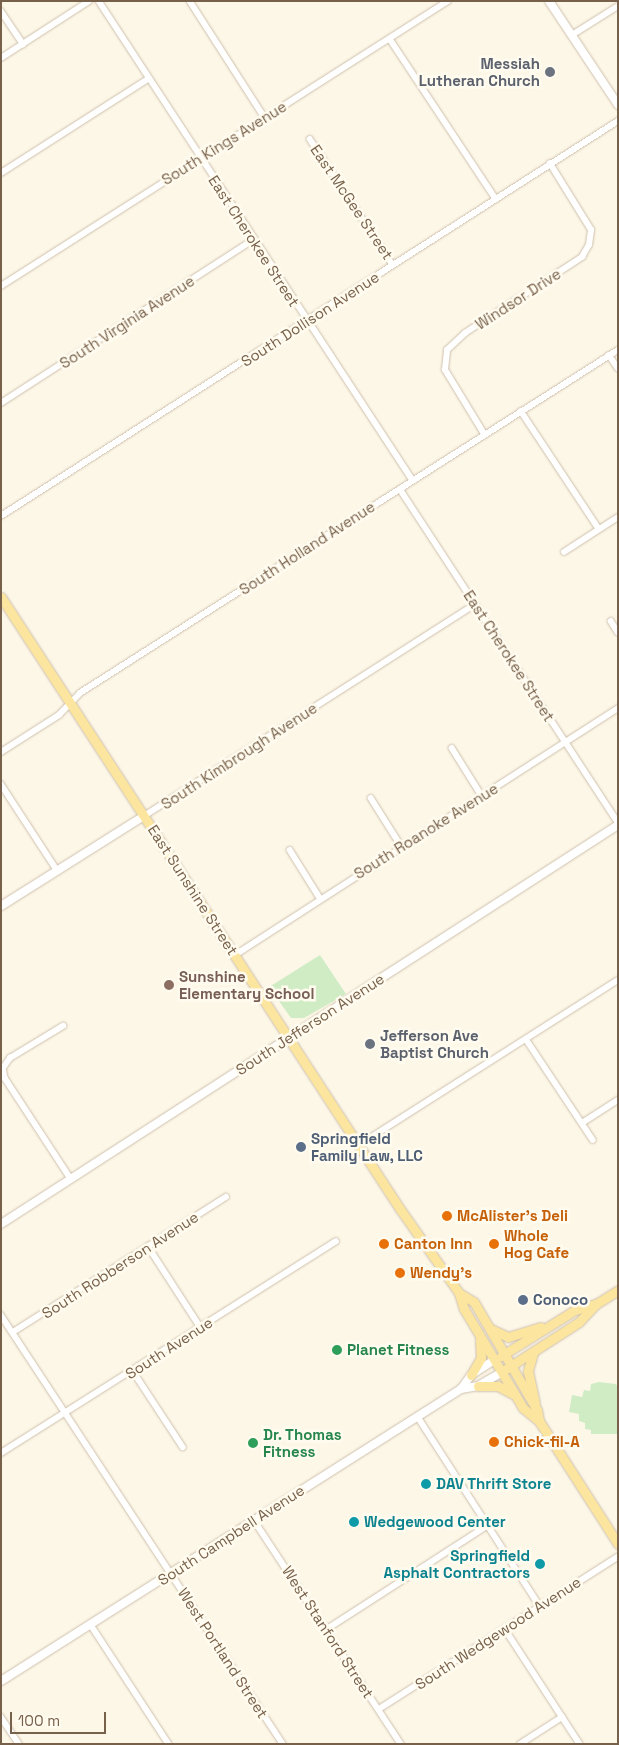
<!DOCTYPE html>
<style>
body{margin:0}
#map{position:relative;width:619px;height:1745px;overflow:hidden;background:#fdf7e8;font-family:"Space Grotesk",sans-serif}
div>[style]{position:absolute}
.green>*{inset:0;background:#d0ecc5}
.roads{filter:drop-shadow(0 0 1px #cfc0ac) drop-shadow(0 0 1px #cfc0ac)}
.street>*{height:5.5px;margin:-2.75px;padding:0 2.75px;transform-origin:2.75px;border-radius:2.75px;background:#fff}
.secondary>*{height:8px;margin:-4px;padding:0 4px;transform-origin:4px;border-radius:4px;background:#fff}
.primary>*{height:9px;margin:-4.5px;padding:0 4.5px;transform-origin:4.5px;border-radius:4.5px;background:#fce69f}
.dots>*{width:14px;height:14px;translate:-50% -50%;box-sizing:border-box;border:2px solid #fffbef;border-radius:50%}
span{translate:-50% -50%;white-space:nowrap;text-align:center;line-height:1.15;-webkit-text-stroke:5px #fffbef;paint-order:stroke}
.worship-label{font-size:15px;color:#5b616d;font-weight:700}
.right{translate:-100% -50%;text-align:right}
.left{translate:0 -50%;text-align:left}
.street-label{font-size:15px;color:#78614a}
.education-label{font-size:15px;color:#785e54;font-weight:700}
.service-label{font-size:15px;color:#4e5e75;font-weight:700}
.food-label{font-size:15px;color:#c56008;font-weight:700}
.leisure-label{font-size:15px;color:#27864d;font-weight:700}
.culture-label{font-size:15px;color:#0d838f;font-weight:700}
.frame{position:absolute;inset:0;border:2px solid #78614a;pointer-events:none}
.scale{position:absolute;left:10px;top:1712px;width:96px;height:22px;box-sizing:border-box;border:2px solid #78614a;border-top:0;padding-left:6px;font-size:15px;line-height:18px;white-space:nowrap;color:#78614a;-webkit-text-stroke:4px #fffbef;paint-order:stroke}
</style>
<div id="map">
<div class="green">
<div style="clip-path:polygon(320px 955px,346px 994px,304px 1018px,291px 1018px,269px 987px)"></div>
<div style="clip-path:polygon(599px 1382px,616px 1384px,618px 1388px,618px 1434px,591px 1434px,591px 1430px,585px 1429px,585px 1423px,579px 1421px,579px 1414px,569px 1412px,572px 1395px,582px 1397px,584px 1390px,590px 1391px,591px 1384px)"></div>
</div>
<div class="roads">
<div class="street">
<div style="left:99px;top:1px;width:571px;rotate:56.78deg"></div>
<div style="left:190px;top:1px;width:139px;rotate:57.3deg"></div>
<div style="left:1px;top:11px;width:40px;rotate:56deg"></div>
<div style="left:572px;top:35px;width:54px;rotate:-32.2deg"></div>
<div style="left:390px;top:39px;width:192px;rotate:56.5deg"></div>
<div style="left:1px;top:58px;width:105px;rotate:-32.9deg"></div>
<div style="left:310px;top:139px;width:151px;rotate:56.6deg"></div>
<div style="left:1px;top:173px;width:174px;rotate:-32.6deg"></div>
<div style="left:1px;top:286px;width:530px;rotate:-32.52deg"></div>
<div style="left:609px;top:355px;width:16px;rotate:55deg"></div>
<div style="left:1px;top:403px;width:300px;rotate:-32.9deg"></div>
<div style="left:521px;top:411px;width:141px;rotate:56.5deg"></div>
<div style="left:484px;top:434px;width:75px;rotate:-121.4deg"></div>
<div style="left:445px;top:370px;width:20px;rotate:-84deg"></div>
<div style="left:447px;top:350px;width:25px;rotate:-43deg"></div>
<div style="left:465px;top:333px;width:140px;rotate:-33deg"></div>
<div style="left:582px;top:257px;width:14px;rotate:-60deg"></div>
<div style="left:589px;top:245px;width:15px;rotate:-82deg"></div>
<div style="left:591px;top:230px;width:78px;rotate:-121.8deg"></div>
<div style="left:400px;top:489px;width:398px;rotate:56.8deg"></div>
<div style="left:1px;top:516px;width:733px;rotate:-32.63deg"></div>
<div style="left:564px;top:552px;width:64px;rotate:-32.9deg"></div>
<div style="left:611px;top:621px;width:13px;rotate:58deg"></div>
<div style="left:452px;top:748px;width:57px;rotate:58deg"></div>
<div style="left:1px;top:752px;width:69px;rotate:-32.5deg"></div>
<div style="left:59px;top:715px;width:30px;rotate:-46deg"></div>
<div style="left:80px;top:693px;width:638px;rotate:-32.52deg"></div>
<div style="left:1px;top:784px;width:103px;rotate:56.9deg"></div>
<div style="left:371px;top:798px;width:58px;rotate:57.7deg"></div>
<div style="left:144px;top:816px;width:393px;rotate:-32.6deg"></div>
<div style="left:290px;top:850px;width:57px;rotate:58deg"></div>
<div style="left:235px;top:955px;width:456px;rotate:-32.8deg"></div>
<div style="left:526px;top:1039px;width:121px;rotate:56.4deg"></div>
<div style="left:3px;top:1068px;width:10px;rotate:79deg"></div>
<div style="left:5px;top:1078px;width:121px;rotate:56.8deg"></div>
<div style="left:3px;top:1068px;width:12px;rotate:-55deg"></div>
<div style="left:10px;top:1058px;width:62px;rotate:-31.1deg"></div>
<div style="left:582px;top:1123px;width:43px;rotate:-32.6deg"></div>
<div style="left:359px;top:1145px;width:307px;rotate:-32.5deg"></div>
<div style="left:148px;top:1246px;width:98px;rotate:57.1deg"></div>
<div style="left:1px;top:1315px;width:513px;rotate:56.68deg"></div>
<div style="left:13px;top:1332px;width:252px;rotate:-32.4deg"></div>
<div style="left:133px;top:1371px;width:91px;rotate:56.7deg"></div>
<div style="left:418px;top:1417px;width:225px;rotate:57.2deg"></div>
<div style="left:1px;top:1453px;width:396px;rotate:-32.3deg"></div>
<div style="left:254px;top:1520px;width:268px;rotate:56.7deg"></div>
<div style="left:91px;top:1625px;width:142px;rotate:56.8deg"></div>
<div style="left:327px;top:1629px;width:190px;rotate:-32.8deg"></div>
<div style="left:505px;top:1629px;width:137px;rotate:56.9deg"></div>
<div style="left:379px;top:1709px;width:283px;rotate:-32.5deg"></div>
<div style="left:1px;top:1717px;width:32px;rotate:56deg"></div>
<div style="left:520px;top:1744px;width:50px;rotate:-32.7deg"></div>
</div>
<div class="secondary">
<div style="left:549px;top:1px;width:125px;rotate:56.4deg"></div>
<div style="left:1px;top:906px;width:169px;rotate:-32.2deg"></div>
<div style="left:1px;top:1224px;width:735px;rotate:-32.89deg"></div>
<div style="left:461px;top:1389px;width:17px;rotate:-54deg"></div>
<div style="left:471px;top:1375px;width:27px;rotate:-33deg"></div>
<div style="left:1px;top:1681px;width:545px;rotate:-32.41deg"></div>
<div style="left:461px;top:1389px;width:17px;rotate:-10deg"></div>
<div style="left:478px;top:1386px;width:28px;rotate:-30deg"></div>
</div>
<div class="primary">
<div style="left:1px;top:597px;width:731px;rotate:56.9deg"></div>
<div style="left:400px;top:1209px;width:103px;rotate:54.9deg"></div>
<div style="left:459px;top:1293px;width:17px;rotate:73deg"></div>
<div style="left:464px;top:1309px;width:115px;rotate:59.2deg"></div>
<div style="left:523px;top:1408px;width:21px;rotate:39deg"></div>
<div style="left:459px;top:1293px;width:17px;rotate:31deg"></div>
<div style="left:474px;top:1302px;width:125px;rotate:59.7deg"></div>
<div style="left:537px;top:1410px;width:11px;rotate:80deg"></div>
<div style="left:539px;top:1421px;width:146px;rotate:57.3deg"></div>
<div style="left:491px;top:1329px;width:19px;rotate:25deg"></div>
<div style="left:508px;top:1337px;width:34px;rotate:-17deg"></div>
<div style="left:533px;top:1353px;width:19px;rotate:106deg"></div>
<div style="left:528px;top:1371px;width:33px;rotate:78deg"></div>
<div style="left:501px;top:1356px;width:87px;rotate:-31.9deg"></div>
<div style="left:575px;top:1310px;width:22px;rotate:-16deg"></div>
<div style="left:506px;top:1369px;width:87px;rotate:-32.8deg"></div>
<div style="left:579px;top:1322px;width:25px;rotate:-47deg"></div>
<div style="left:596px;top:1304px;width:26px;rotate:-32deg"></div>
<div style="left:471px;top:1375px;width:20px;rotate:-60deg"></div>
<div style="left:481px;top:1358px;width:18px;rotate:-93deg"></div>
<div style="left:478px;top:1386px;width:20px"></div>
<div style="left:498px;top:1386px;width:17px;rotate:28deg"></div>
</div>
</div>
<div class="dots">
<div style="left:550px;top:72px;background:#6b7280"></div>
<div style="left:169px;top:985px;background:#8d6e63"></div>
<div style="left:370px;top:1044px;background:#6b7280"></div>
<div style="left:301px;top:1147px;background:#5c6f8a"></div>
<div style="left:447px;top:1216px;background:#e8710a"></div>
<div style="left:384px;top:1244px;background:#e8710a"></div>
<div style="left:494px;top:1244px;background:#e8710a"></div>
<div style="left:400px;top:1273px;background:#e8710a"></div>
<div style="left:523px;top:1300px;background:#5c6f8a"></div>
<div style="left:337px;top:1350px;background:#2e9e5b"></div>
<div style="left:494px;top:1442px;background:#e8710a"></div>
<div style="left:253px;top:1443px;background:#2e9e5b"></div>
<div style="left:426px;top:1484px;background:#0f9aa8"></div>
<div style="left:354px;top:1522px;background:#0f9aa8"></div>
<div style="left:540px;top:1564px;background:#0f9aa8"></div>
</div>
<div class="worship-label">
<span class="right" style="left:540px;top:72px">Messiah<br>Lutheran Church</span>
<span class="left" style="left:380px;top:1044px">Jefferson Ave<br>Baptist Church</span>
</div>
<div class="street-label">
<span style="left:224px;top:143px;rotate:-32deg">South Kings Avenue</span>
<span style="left:352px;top:202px;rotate:56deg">East McGee Street</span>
<span style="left:254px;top:241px;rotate:57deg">East Cherokee Street</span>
<span style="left:518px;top:299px;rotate:-33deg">Windsor Drive</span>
<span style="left:310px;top:319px;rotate:-33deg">South Dollison Avenue</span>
<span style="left:127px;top:322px;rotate:-33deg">South Virginia Avenue</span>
<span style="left:307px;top:548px;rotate:-33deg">South Holland Avenue</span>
<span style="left:509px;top:656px;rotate:57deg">East Cherokee Street</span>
<span style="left:239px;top:756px;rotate:-33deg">South Kimbrough Avenue</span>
<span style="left:426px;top:831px;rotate:-32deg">South Roanoke Avenue</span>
<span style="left:193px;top:890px;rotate:57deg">East Sunshine Street</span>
<span style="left:310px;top:1024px;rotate:-33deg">South Jefferson Avenue</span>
<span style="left:120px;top:1265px;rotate:-33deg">South Robberson Avenue</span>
<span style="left:169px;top:1348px;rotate:-33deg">South Avenue</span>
<span style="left:231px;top:1535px;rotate:-33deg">South Campbell Avenue</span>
<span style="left:328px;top:1632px;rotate:57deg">West Stanford Street</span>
<span style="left:498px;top:1633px;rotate:-33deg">South Wedgewood Avenue</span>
<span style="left:223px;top:1653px;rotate:57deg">West Portland Street</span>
</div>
<div class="education-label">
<span class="left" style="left:179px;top:985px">Sunshine<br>Elementary School</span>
</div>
<div class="service-label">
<span class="left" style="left:311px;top:1147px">Springfield<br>Family Law, LLC</span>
<span class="left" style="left:533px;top:1300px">Conoco</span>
</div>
<div class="food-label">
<span class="left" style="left:457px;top:1216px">McAlister's Deli</span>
<span class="left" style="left:504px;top:1244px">Whole<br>Hog Cafe</span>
<span class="left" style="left:394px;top:1244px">Canton Inn</span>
<span class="left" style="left:410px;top:1273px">Wendy's</span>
<span class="left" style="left:504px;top:1442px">Chick-fil-A</span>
</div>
<div class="leisure-label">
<span class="left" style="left:347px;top:1350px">Planet Fitness</span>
<span class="left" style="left:263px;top:1443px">Dr. Thomas<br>Fitness</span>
</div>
<div class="culture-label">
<span class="left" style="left:436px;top:1484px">DAV Thrift Store</span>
<span class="left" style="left:364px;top:1522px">Wedgewood Center</span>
<span class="right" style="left:530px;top:1564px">Springfield<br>Asphalt Contractors</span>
</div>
<div class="frame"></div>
<div class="scale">100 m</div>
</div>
